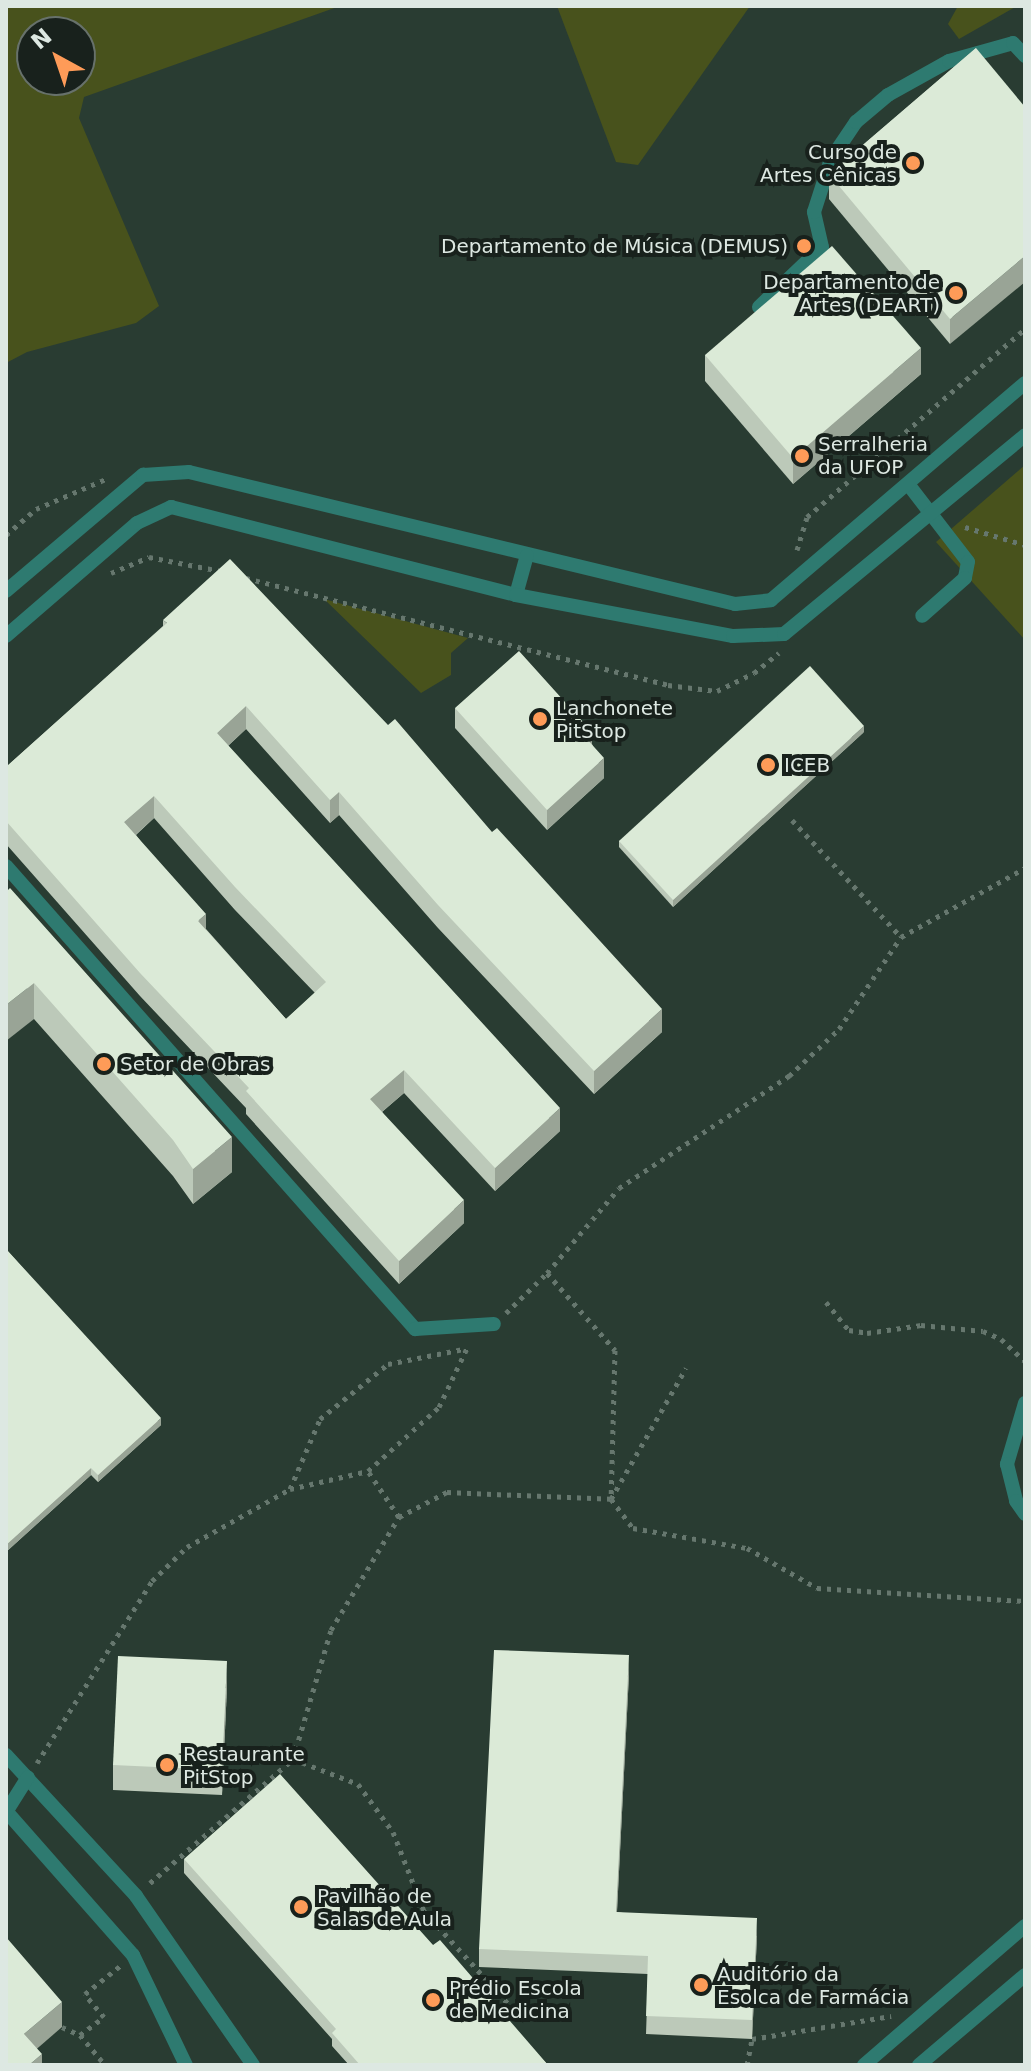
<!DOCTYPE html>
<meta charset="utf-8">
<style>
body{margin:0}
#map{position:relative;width:1031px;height:2071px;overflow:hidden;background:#293c32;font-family:"DejaVu Sans",sans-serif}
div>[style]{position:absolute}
.green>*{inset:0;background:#48521c}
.path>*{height:5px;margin-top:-2.5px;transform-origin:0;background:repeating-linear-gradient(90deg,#66776e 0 4px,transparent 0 10px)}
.lane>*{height:14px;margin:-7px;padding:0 7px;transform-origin:7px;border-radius:7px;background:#2e7a70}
.wall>*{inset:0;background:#bcc9b9}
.shaded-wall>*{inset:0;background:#99a496}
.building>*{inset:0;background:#dbead7}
.dots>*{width:22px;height:22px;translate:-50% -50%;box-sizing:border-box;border:4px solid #18211c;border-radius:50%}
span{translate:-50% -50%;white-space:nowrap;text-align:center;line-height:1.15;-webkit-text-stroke:8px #18211c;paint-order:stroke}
.poi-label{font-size:20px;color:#dde8e2}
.right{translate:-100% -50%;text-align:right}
.left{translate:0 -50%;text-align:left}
.frame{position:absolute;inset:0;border:8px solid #dde8e2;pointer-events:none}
.north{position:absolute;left:16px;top:16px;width:80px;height:80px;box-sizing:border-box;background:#18211c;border:2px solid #67716b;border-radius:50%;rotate:320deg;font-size:22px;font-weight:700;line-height:32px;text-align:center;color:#dde8e2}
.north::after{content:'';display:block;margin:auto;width:28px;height:36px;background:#fe9b58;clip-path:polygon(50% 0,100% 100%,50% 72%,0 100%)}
</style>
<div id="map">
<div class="green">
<div style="clip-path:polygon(evenodd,6px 6px,340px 6px,84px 97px,79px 118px,159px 306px,136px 323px,27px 352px,6px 363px,6px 6px,32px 32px,80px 32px,80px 80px,32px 80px,32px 32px)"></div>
<div style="clip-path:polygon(557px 6px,750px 6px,638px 165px,616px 162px)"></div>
<div style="clip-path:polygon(958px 6px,1017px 6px,959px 39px,948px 24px)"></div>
<div style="clip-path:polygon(1025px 465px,1025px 640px,936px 542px)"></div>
<div style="clip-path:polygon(324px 599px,468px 638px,451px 653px,451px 675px,421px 693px)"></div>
</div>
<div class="path">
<div style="left:965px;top:527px;width:63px;rotate:16.7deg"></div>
<div style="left:6px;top:535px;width:40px;rotate:-41deg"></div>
<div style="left:36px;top:509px;width:76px;rotate:-23.2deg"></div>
<div style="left:797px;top:550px;width:34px;rotate:-73deg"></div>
<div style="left:807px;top:517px;width:288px;rotate:-40.8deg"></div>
<div style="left:111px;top:573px;width:41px;rotate:-22.8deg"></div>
<div style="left:149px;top:557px;width:73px;rotate:11deg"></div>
<div style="left:246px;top:578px;width:435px;rotate:14.2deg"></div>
<div style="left:668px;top:685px;width:49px;rotate:7deg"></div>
<div style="left:717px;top:691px;width:41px;rotate:-25.9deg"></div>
<div style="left:754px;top:673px;width:32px;rotate:-39deg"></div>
<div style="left:792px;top:820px;width:160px;rotate:47deg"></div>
<div style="left:547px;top:1273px;width:103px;rotate:48.6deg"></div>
<div style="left:615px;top:1350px;width:149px;rotate:91.5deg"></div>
<div style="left:611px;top:1499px;width:36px;rotate:53deg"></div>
<div style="left:633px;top:1528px;width:116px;rotate:10deg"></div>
<div style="left:747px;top:1548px;width:81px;rotate:29.7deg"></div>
<div style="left:817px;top:1588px;width:208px;rotate:3.6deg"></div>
<div style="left:826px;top:1302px;width:36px;rotate:51deg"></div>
<div style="left:849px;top:1330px;width:18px;rotate:9deg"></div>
<div style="left:867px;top:1333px;width:55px;rotate:-8.4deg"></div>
<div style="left:921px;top:1325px;width:62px;rotate:5.5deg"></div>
<div style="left:983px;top:1331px;width:20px;rotate:24deg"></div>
<div style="left:1001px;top:1339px;width:33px;rotate:43deg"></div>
<div style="left:506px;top:1313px;width:57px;rotate:-44.3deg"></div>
<div style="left:547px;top:1273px;width:111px;rotate:-49.7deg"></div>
<div style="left:619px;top:1188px;width:204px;rotate:-33.4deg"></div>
<div style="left:789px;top:1076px;width:69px;rotate:-43.2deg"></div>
<div style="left:839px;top:1029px;width:111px;rotate:-56deg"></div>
<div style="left:901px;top:937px;width:142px;rotate:-29.1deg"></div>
<div style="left:290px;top:1489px;width:76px;rotate:-66.8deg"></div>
<div style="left:320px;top:1419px;width:87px;rotate:-39deg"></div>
<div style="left:388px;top:1364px;width:77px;rotate:-11.2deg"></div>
<div style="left:399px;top:1517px;width:54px;rotate:-27.5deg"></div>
<div style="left:447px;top:1492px;width:164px;rotate:2.4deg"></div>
<div style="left:611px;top:1499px;width:151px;rotate:-60.2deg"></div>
<div style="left:293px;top:1759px;width:70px;rotate:21deg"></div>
<div style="left:358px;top:1784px;width:59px;rotate:53.9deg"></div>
<div style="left:393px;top:1832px;width:85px;rotate:68.6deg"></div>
<div style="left:424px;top:1911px;width:143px;rotate:47.8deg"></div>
<div style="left:37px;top:1763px;width:215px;rotate:-57.7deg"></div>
<div style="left:152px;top:1581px;width:49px;rotate:-44.2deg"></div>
<div style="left:187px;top:1547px;width:118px;rotate:-29.4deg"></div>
<div style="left:290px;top:1489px;width:80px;rotate:-13deg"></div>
<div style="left:368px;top:1471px;width:96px;rotate:-42deg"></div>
<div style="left:439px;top:1407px;width:68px;rotate:-64.6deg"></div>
<div style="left:150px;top:1883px;width:189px;rotate:-40.9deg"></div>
<div style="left:293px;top:1759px;width:134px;rotate:-73.6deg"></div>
<div style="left:331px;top:1630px;width:132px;rotate:-59deg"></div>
<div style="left:399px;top:1517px;width:55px;rotate:-124deg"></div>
<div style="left:62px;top:2027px;width:20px;rotate:24deg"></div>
<div style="left:80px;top:2035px;width:30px;rotate:-37deg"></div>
<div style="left:104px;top:2017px;width:30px;rotate:-130deg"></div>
<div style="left:85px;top:1994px;width:45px;rotate:-38.7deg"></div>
<div style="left:80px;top:2035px;width:39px;rotate:50deg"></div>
<div style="left:747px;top:2065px;width:26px;rotate:-79deg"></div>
<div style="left:752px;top:2039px;width:141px;rotate:-9.4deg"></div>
</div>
<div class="lane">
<div style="left:759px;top:307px;width:87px;rotate:-43.6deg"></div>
<div style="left:822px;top:247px;width:36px;rotate:-103deg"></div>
<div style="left:814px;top:212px;width:56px;rotate:-72.2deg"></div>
<div style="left:831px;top:159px;width:45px;rotate:-56deg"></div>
<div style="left:856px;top:122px;width:42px;rotate:-40.2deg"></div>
<div style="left:888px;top:95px;width:70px;rotate:-29.1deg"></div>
<div style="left:949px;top:61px;width:66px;rotate:-15.7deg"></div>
<div style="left:1013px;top:43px;width:18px;rotate:47deg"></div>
<div style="left:908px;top:484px;width:98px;rotate:52.4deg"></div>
<div style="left:968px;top:562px;width:16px;rotate:101deg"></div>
<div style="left:965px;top:578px;width:57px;rotate:138.5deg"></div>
<div style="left:6px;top:591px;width:180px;rotate:-40.3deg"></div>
<div style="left:143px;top:475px;width:46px;rotate:-3.7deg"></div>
<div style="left:189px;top:472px;width:562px;rotate:13.59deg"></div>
<div style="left:735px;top:604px;width:36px;rotate:-6deg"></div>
<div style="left:771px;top:600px;width:334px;rotate:-40.5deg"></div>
<div style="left:516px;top:595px;width:41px;rotate:-74.6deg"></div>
<div style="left:6px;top:636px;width:173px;rotate:-40.8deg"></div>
<div style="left:137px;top:523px;width:38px;rotate:-25deg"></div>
<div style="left:171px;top:507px;width:356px;rotate:14.3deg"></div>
<div style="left:516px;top:595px;width:221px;rotate:10.7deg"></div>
<div style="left:733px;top:636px;width:51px;rotate:-2.2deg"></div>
<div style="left:784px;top:634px;width:313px;rotate:-39.5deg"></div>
<div style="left:6px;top:866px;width:618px;rotate:48.54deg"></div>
<div style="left:415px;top:1329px;width:79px;rotate:-3.6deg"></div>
<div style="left:1025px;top:1403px;width:64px;rotate:106.4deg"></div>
<div style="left:1007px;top:1464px;width:38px;rotate:76deg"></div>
<div style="left:1016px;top:1501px;width:16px;rotate:55deg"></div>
<div style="left:6px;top:1755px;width:192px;rotate:47.3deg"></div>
<div style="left:136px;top:1896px;width:206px;rotate:55.3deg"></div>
<div style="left:6px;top:1811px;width:192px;rotate:48.6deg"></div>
<div style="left:133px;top:1955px;width:122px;rotate:64.3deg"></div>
<div style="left:6px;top:1812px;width:41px;rotate:-57.8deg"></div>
<div style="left:864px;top:2065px;width:213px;rotate:-40.8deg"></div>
<div style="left:919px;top:2065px;width:139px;rotate:-40.3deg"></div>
</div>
<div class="wall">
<div style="clip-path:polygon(976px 48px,950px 344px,829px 199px,829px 174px)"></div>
<div style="clip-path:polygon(705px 355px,921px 374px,793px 484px,705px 381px)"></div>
<div style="clip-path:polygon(evenodd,163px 620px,662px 1032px,594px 1094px,438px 928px,339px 815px,330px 823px,246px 729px,228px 746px,560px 1131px,495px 1191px,404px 1093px,382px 1112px,464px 1223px,399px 1284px,246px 1114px,246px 1108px,140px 996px,6px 844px,6px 767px,163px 626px,163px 620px,154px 818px,235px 910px,315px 993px,286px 1019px,206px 929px,136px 835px,154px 818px)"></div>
<div style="clip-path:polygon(455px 708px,592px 744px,604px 778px,547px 830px,455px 728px)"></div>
<div style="clip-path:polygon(864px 732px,673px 907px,619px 847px,619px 841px)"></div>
<div style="clip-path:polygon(6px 892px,232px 1172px,193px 1204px,173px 1176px,34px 1019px)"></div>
<div style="clip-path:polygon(6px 1249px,161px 1425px,98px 1482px,91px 1475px,6px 1552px)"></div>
<div style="clip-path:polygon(629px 1674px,617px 1912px,757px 1936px,752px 2039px,646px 2034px,648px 1974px,479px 1967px,479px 1949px)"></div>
<div style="clip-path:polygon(227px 1687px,222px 1795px,113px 1790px,113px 1765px)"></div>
<div style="clip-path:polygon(184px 1859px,433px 1945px,548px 2065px,349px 2065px,332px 2046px,332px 2039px,184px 1873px)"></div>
</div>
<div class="shaded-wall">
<div style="clip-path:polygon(1025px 256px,1025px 282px,950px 344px,950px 319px)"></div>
<div style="clip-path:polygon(921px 348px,921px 374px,793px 484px,793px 458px)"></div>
<div style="clip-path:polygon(246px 706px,246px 729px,217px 756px,217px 733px)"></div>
<div style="clip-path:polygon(864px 726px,864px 732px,673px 907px,673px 900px)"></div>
<div style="clip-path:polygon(592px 732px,592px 752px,586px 738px)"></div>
<div style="clip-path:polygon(604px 758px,604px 778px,547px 830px,547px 810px)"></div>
<div style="clip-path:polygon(339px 792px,339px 815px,330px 823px,330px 800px)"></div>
<div style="clip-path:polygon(154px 796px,154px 818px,124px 845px,124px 822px)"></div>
<div style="clip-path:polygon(206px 914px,206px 937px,198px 921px)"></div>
<div style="clip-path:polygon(34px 983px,34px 1019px,6px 1041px,6px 1005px)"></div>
<div style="clip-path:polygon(662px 1009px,662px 1032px,594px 1094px,594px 1071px)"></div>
<div style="clip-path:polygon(404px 1070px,404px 1093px,370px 1122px,370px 1099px)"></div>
<div style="clip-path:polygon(560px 1108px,560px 1131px,495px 1191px,495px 1168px)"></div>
<div style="clip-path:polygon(232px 1137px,232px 1172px,193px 1204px,193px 1169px)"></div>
<div style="clip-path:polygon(464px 1200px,464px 1223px,399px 1284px,399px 1261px)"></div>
<div style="clip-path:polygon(161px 1418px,161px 1425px,98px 1482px,98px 1475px)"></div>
<div style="clip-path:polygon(91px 1468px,91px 1475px,6px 1552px,6px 1545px)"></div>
<div style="clip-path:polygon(629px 1655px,629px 1674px,616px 1930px,616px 1912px)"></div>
<div style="clip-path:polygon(227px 1661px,227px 1687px,222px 1795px,222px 1770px)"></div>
<div style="clip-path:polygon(757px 1918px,757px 1936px,752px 2039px,752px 2020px)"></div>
<div style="clip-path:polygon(62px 2002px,62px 2027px,24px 2060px,24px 2034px)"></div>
<div style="clip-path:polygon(42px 2054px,42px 2065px,29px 2065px)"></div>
</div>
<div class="building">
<div style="clip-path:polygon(976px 48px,1025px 107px,1025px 256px,950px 319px,829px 174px)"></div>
<div style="clip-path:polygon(832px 246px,921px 348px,793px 458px,705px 355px)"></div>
<div style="clip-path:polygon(evenodd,230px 559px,388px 725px,395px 719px,492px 832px,497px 828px,662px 1009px,594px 1071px,438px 905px,339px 792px,330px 800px,246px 706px,217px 733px,560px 1108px,495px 1168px,404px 1070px,370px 1099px,464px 1200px,399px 1261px,246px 1091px,249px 1088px,140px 973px,6px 821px,6px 767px,167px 623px,163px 620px,230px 559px,154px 796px,235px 887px,326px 982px,286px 1019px,198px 921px,206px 914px,124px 822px,154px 796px)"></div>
<div style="clip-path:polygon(519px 651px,592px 732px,586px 738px,604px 758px,547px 810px,455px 708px)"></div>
<div style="clip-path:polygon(810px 666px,864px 726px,673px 900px,619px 841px)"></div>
<div style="clip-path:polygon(10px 888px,232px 1137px,193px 1169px,173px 1140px,34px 983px,6px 1005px,6px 892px)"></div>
<div style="clip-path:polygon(6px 1249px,161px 1418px,98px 1475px,91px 1468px,6px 1545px)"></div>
<div style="clip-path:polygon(494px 1650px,629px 1655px,616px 1912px,757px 1918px,752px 2020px,646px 2016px,648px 1956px,479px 1949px)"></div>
<div style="clip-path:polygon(118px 1656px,227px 1661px,222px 1770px,113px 1765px)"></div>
<div style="clip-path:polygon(280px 1774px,433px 1945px,440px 1940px,548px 2065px,360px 2065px,332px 2033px,336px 2029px,184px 1859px)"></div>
<div style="clip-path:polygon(6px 1937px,62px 2002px,24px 2034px,42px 2054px,29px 2065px,6px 2065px)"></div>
</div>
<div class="dots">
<div style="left:913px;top:163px;background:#fe9b58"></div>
<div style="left:804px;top:246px;background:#fe9b58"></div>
<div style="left:956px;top:293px;background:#fe9b58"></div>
<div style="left:802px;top:456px;background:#fe9b58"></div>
<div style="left:540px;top:719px;background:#fe9b58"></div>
<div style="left:768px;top:765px;background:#fe9b58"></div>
<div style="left:104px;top:1064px;background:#fe9b58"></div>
<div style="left:167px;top:1765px;background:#fe9b58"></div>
<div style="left:301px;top:1907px;background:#fe9b58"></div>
<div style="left:701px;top:1985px;background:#fe9b58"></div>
<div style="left:433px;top:2000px;background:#fe9b58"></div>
</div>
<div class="poi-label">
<span class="right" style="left:897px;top:164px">Curso de<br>Artes Cênicas</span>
<span class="right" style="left:788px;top:246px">Departamento de Música (DEMUS)</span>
<span class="right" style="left:940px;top:294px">Departamento de<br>Artes (DEART)</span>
<span class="left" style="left:818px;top:456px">Serralheria<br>da UFOP</span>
<span class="left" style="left:556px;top:720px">Lanchonete<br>PitStop</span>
<span class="left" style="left:784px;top:765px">ICEB</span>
<span class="left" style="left:120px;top:1064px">Setor de Obras</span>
<span class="left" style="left:183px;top:1766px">Restaurante<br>PitStop</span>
<span class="left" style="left:317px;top:1908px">Pavilhão de<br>Salas de Aula</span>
<span class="left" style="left:717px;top:1986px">Auditório da<br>Esolca de Farmácia</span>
<span class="left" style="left:449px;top:2000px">Prédio Escola<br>de Medicina</span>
</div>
<div class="frame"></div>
<div class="north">N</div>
</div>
